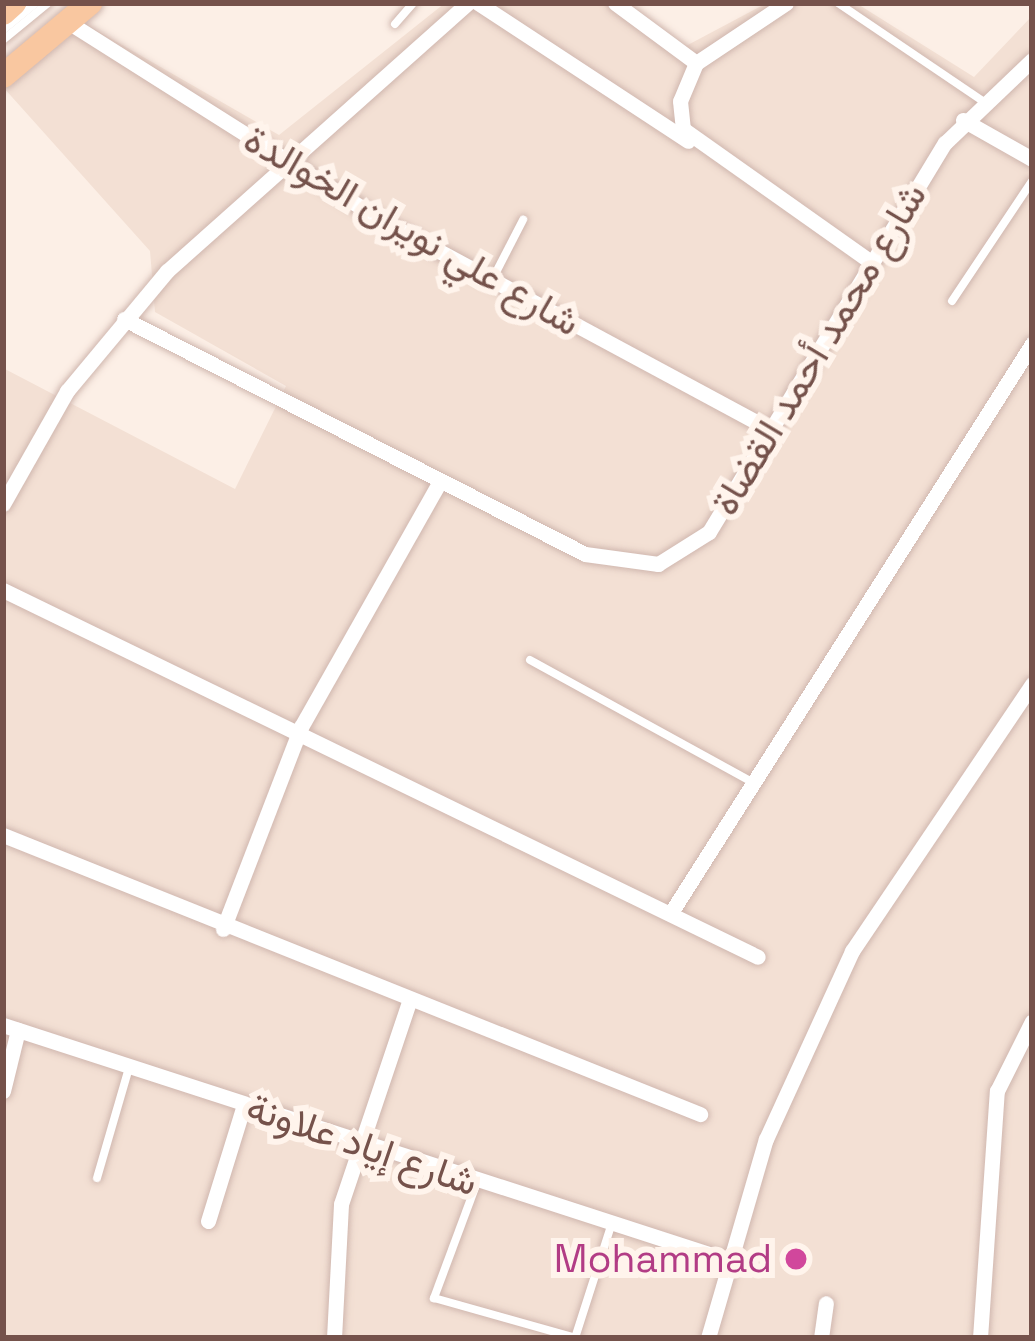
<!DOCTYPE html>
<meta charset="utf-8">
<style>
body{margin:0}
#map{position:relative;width:1035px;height:1341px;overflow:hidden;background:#fcefe6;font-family:"Space Grotesk",Vazirmatn,sans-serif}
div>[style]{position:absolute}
.residential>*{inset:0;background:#f3e0d4}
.roads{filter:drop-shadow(0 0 3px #d0b7af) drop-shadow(0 0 3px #d0b7af)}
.service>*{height:8px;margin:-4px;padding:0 4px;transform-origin:4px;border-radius:4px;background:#fff}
.minor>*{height:15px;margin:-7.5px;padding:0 7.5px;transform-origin:7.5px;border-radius:7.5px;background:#fff}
.primary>*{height:24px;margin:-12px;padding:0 12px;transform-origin:12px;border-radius:12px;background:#f9c7a0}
.dots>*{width:33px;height:33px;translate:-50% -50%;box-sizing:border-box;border:6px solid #fff4ec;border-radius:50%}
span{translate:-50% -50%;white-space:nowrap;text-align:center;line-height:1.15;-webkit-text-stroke:12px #fff4ec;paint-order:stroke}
.street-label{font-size:39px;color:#75524b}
.hotel-label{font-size:39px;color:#b23c85}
.right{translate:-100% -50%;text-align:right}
.frame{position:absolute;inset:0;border:6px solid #75524b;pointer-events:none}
</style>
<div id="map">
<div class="residential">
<div style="clip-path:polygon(445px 3px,624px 3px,684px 47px,767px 3px,856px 3px,974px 77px,1032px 16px,1032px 1338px,3px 1338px,3px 368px,235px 489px,286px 386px,155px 312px,150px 251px,3px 87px,63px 11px,279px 135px)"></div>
</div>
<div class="roads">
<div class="service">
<div style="left:838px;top:3px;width:173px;rotate:34.1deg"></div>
<div style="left:395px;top:24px;width:28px;rotate:-49deg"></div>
<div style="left:3px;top:30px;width:43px;rotate:-39.3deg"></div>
<div style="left:3px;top:40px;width:58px;rotate:-39.4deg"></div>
<div style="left:492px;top:280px;width:68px;rotate:-62.7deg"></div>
<div style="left:952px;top:301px;width:144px;rotate:-56.3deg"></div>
<div style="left:530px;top:660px;width:256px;rotate:28.8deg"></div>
<div style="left:97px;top:1178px;width:115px;rotate:-73.8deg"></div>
<div style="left:476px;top:1185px;width:121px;rotate:110.4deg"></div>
<div style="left:434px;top:1298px;width:148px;rotate:15.7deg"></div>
<div style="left:575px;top:1338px;width:118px;rotate:-72.2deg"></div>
</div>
<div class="minor">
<div style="left:478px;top:3px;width:251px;rotate:33.3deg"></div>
<div style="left:615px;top:3px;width:101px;rotate:36.5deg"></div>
<div style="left:786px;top:3px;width:108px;rotate:146.3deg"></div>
<div style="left:696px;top:63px;width:41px;rotate:112.8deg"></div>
<div style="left:680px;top:101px;width:28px;rotate:84deg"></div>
<div style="left:683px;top:129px;width:230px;rotate:35.3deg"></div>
<div style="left:68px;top:22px;width:373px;rotate:32.3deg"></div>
<div style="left:383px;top:221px;width:433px;rotate:28.3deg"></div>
<div style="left:963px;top:120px;width:79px;rotate:29.5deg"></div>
<div style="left:124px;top:319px;width:517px;rotate:27.01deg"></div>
<div style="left:585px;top:554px;width:74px;rotate:7.8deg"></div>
<div style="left:658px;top:564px;width:60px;rotate:-32.1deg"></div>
<div style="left:709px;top:532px;width:455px;rotate:-58.8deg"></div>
<div style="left:945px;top:143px;width:120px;rotate:-43.7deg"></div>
<div style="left:3px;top:504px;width:130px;rotate:-60.5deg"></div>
<div style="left:67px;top:391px;width:156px;rotate:-50.2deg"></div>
<div style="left:167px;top:271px;width:403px;rotate:-41.7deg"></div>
<div style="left:3px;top:590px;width:839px;rotate:25.92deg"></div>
<div style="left:3px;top:835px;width:751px;rotate:21.82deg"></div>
<div style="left:672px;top:911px;width:672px;rotate:-57.59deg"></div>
<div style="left:223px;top:929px;width:217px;rotate:-68.9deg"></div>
<div style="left:301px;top:727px;width:283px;rotate:-60.5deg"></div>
<div style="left:3px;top:1025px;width:758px;rotate:17.98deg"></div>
<div style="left:3px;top:1091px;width:63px;rotate:-76.2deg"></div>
<div style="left:208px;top:1221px;width:121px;rotate:-72.8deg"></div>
<div style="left:334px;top:1338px;width:134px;rotate:-87deg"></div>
<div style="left:341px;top:1204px;width:210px;rotate:-71.4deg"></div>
<div style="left:708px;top:1338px;width:207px;rotate:-73.8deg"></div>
<div style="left:766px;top:1139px;width:207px;rotate:-65.4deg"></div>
<div style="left:852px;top:951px;width:322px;rotate:-56deg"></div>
<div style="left:821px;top:1338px;width:35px;rotate:-82deg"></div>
<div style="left:980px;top:1338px;width:248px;rotate:-86.1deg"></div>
<div style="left:997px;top:1091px;width:78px;rotate:-63.4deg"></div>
</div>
<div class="primary">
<div style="left:3px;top:13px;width:15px;rotate:-42deg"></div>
<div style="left:3px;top:76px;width:114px;rotate:-40deg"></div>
</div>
</div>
<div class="dots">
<div style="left:796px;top:1259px;background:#d1479c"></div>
</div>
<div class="street-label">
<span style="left:412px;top:231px;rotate:30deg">شارع علي نويران الخوالدة</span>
<span style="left:819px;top:349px;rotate:-59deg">شارع محمد أحمد القضاة</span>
<span style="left:362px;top:1145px;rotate:19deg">شارع إياد علاونة</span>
</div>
<div class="hotel-label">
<span class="right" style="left:772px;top:1259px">Mohammad</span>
</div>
<div class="frame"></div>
</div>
